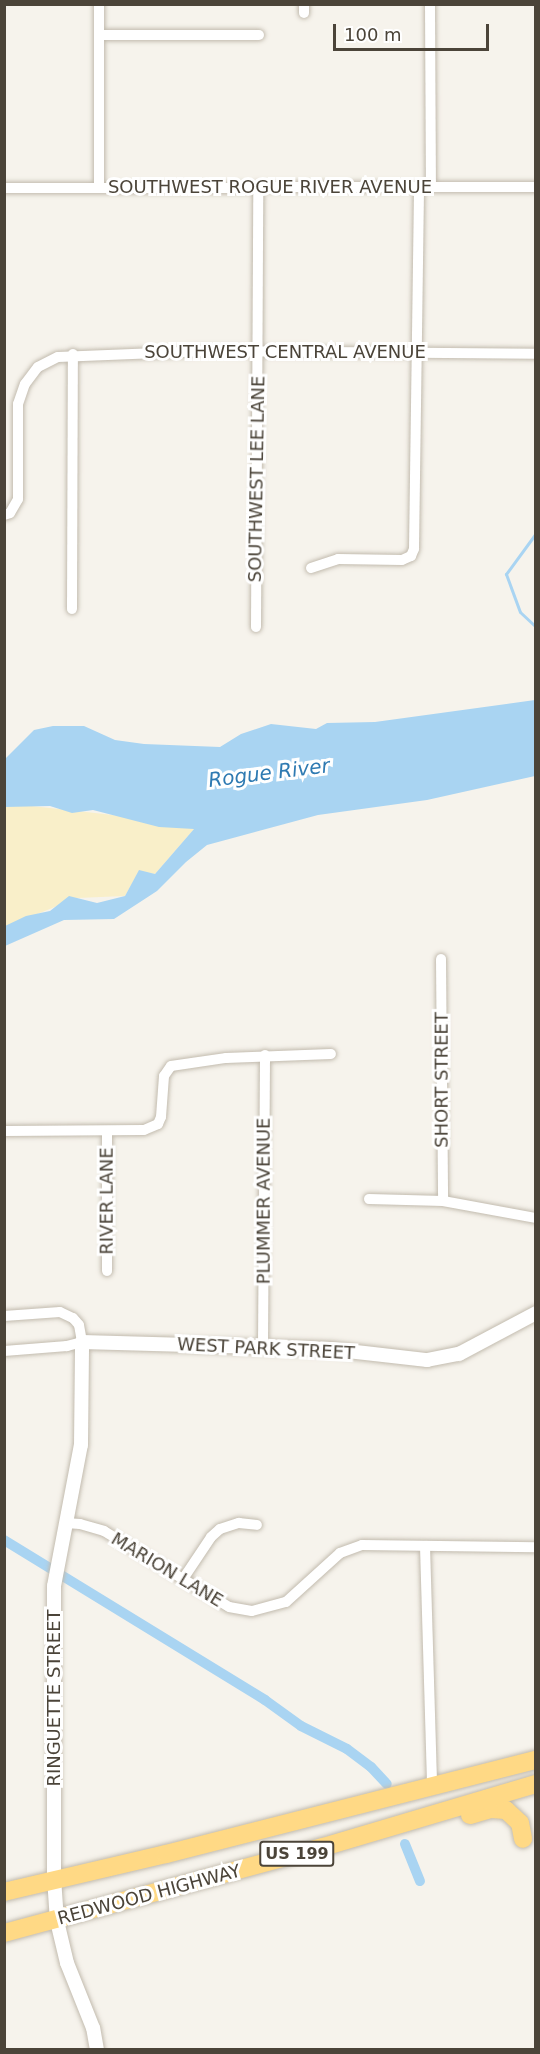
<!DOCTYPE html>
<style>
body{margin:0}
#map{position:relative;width:540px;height:2054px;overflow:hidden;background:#f6f3ec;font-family:"DejaVu Sans",sans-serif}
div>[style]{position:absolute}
.sand>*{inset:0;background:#f9efc9}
.water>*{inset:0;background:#a9d4f2}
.stream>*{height:3px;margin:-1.5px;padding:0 1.5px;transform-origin:1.5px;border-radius:1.5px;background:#a9d4f2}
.canal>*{height:10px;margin:-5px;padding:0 5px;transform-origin:5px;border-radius:5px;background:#a9d4f2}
.roads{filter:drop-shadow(0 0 2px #c2bbae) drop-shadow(0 0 2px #c2bbae)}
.minor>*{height:10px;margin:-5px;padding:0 5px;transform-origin:5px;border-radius:5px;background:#fff}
.tertiary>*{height:14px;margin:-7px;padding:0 7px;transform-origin:7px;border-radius:7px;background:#fff}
.trunk>*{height:18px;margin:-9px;padding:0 9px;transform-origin:9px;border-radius:9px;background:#ffd985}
span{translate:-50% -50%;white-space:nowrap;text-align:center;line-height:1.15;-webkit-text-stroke:6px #fff;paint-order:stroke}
.shield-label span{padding:2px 4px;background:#fff;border:2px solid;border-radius:4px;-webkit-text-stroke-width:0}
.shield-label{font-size:16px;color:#4b4439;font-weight:700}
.street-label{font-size:18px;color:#4b4439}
.water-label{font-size:20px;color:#2e7ab2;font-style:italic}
.frame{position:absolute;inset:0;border:6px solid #4b4439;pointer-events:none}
.scale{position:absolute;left:333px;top:24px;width:156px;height:27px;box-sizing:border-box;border:3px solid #4b4439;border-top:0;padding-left:8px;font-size:18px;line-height:21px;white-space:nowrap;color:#4b4439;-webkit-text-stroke:4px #fff;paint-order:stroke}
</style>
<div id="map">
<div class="sand">
<div style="clip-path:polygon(23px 805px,113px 815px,195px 828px,155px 874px,139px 871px,125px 896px,77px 898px,5px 927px,5px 807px)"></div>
</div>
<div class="water">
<div style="clip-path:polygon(535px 700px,535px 776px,427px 800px,318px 815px,207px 845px,186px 862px,157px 891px,114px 919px,64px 920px,5px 946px,5px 926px,26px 916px,50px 911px,69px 896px,97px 903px,125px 896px,139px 870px,155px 874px,194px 829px,159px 827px,93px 810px,72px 813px,50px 806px,5px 807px,5px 759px,34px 730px,53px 726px,84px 726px,115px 740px,144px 744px,220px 747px,241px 734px,271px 724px,316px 729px,327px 723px,375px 722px)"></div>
</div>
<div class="stream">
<div style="left:536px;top:533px;width:51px;rotate:126.2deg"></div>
<div style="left:506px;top:574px;width:40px;rotate:69.8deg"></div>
<div style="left:520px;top:612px;width:22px;rotate:43deg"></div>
</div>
<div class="canal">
<div style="left:4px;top:1540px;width:306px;rotate:31.5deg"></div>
<div style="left:265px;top:1700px;width:44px;rotate:35.8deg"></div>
<div style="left:301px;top:1726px;width:51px;rotate:26.6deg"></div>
<div style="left:347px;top:1749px;width:30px;rotate:37deg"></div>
<div style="left:371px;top:1767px;width:23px;rotate:47deg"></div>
<div style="left:405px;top:1844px;width:40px;rotate:68deg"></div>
</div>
<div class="roads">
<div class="minor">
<div style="left:99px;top:4px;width:184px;rotate:90deg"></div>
<div style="left:304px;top:4px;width:9px;rotate:90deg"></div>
<div style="left:430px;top:4px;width:183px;rotate:89.7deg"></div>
<div style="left:99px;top:35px;width:160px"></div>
<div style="left:4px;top:188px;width:532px;rotate:-0.11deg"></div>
<div style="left:4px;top:515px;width:6px;rotate:-18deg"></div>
<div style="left:10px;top:513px;width:16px;rotate:-60deg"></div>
<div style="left:18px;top:499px;width:95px;rotate:-90deg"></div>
<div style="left:18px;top:404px;width:21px;rotate:-71deg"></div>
<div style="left:25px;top:384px;width:21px;rotate:-53deg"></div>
<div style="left:38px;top:367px;width:22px;rotate:-27deg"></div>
<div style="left:58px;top:357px;width:149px;rotate:-2.3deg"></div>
<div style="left:207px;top:351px;width:329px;rotate:0.5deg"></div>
<div style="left:311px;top:568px;width:28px;rotate:-18deg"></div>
<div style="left:338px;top:559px;width:64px;rotate:0.9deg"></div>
<div style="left:402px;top:560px;width:10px;rotate:-24deg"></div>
<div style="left:411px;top:556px;width:8px;rotate:-67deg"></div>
<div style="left:414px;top:549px;width:362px;rotate:-89.2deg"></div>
<div style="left:72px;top:609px;width:255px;rotate:-89.8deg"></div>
<div style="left:256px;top:627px;width:440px;rotate:-89.7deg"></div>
<div style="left:441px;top:959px;width:242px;rotate:89.5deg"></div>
<div style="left:4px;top:1131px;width:140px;rotate:-0.4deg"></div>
<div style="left:144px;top:1130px;width:15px;rotate:-23deg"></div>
<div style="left:158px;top:1124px;width:8px;rotate:-67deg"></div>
<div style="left:161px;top:1117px;width:41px;rotate:-85.8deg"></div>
<div style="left:164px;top:1076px;width:12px;rotate:-55deg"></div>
<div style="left:171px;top:1066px;width:56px;rotate:-8.3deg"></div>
<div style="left:226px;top:1058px;width:105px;rotate:-2.2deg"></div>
<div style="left:107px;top:1131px;width:140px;rotate:90deg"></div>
<div style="left:369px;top:1199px;width:74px;rotate:1.5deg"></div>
<div style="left:443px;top:1201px;width:95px;rotate:10.4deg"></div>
<div style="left:4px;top:1316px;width:56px;rotate:-4.1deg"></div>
<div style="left:60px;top:1312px;width:14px;rotate:25deg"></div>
<div style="left:73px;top:1318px;width:9px;rotate:49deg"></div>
<div style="left:79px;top:1325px;width:17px;rotate:80deg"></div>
<div style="left:82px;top:1342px;width:16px;rotate:165deg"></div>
<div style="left:67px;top:1346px;width:63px;rotate:175.5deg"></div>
<div style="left:263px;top:1346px;width:291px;rotate:-89.6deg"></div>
<div style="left:66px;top:1523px;width:14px;rotate:4deg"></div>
<div style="left:80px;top:1524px;width:25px;rotate:16deg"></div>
<div style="left:104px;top:1531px;width:146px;rotate:31.3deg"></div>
<div style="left:229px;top:1607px;width:23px;rotate:10deg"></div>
<div style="left:252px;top:1611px;width:35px;rotate:-15deg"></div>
<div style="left:286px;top:1602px;width:73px;rotate:-42.2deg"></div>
<div style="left:340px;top:1553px;width:23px;rotate:-20deg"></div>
<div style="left:362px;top:1545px;width:174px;rotate:0.7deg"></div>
<div style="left:425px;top:1546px;width:241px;rotate:88.3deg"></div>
<div style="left:183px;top:1579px;width:50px;rotate:-56.3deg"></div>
<div style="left:211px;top:1537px;width:12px;rotate:-42deg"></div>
<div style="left:220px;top:1529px;width:20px;rotate:-18deg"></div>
<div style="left:239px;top:1523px;width:18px;rotate:6deg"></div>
</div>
<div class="tertiary">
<div style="left:97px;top:2050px;width:22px;rotate:-100deg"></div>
<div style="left:93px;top:2028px;width:70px;rotate:-111.8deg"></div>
<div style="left:67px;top:1963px;width:43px;rotate:-103.4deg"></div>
<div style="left:57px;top:1921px;width:39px;rotate:-94deg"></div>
<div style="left:54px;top:1882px;width:296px;rotate:-90deg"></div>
<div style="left:54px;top:1586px;width:144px;rotate:-79.2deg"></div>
<div style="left:81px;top:1445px;width:103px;rotate:-89.4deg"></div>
<div style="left:82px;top:1342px;width:248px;rotate:1.6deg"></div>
<div style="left:330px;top:1349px;width:98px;rotate:6.5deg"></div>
<div style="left:427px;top:1360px;width:33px;rotate:-11deg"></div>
<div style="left:459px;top:1354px;width:87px;rotate:-28deg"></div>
</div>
<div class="trunk">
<div style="left:470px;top:1815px;width:22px;rotate:-16deg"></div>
<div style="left:491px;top:1809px;width:15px;rotate:4deg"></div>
<div style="left:506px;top:1810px;width:19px;rotate:43deg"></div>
<div style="left:520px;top:1823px;width:16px;rotate:79deg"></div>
<div style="left:4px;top:1892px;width:166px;rotate:-13.2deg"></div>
<div style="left:166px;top:1854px;width:382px;rotate:-14.3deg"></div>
<div style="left:4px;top:1933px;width:330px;rotate:-15.1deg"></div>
<div style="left:323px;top:1847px;width:222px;rotate:-16.5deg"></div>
</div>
</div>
<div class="shield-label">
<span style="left:297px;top:1854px">US 199</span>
</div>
<div class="street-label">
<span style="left:270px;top:187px">SOUTHWEST ROGUE RIVER AVENUE</span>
<span style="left:285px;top:352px">SOUTHWEST CENTRAL AVENUE</span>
<span style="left:257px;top:479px;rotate:-89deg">SOUTHWEST LEE LANE</span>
<span style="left:442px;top:1080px;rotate:-90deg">SHORT STREET</span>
<span style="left:107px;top:1201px;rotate:-90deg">RIVER LANE</span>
<span style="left:264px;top:1201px;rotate:-90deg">PLUMMER AVENUE</span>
<span style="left:266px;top:1349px;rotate:3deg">WEST PARK STREET</span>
<span style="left:167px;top:1570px;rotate:31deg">MARION LANE</span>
<span style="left:54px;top:1698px;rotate:-90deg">RINGUETTE STREET</span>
<span style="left:149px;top:1895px;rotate:-15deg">REDWOOD HIGHWAY</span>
</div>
<div class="water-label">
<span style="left:269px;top:773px;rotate:-7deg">Rogue River</span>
</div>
<div class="frame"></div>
<div class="scale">100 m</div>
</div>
